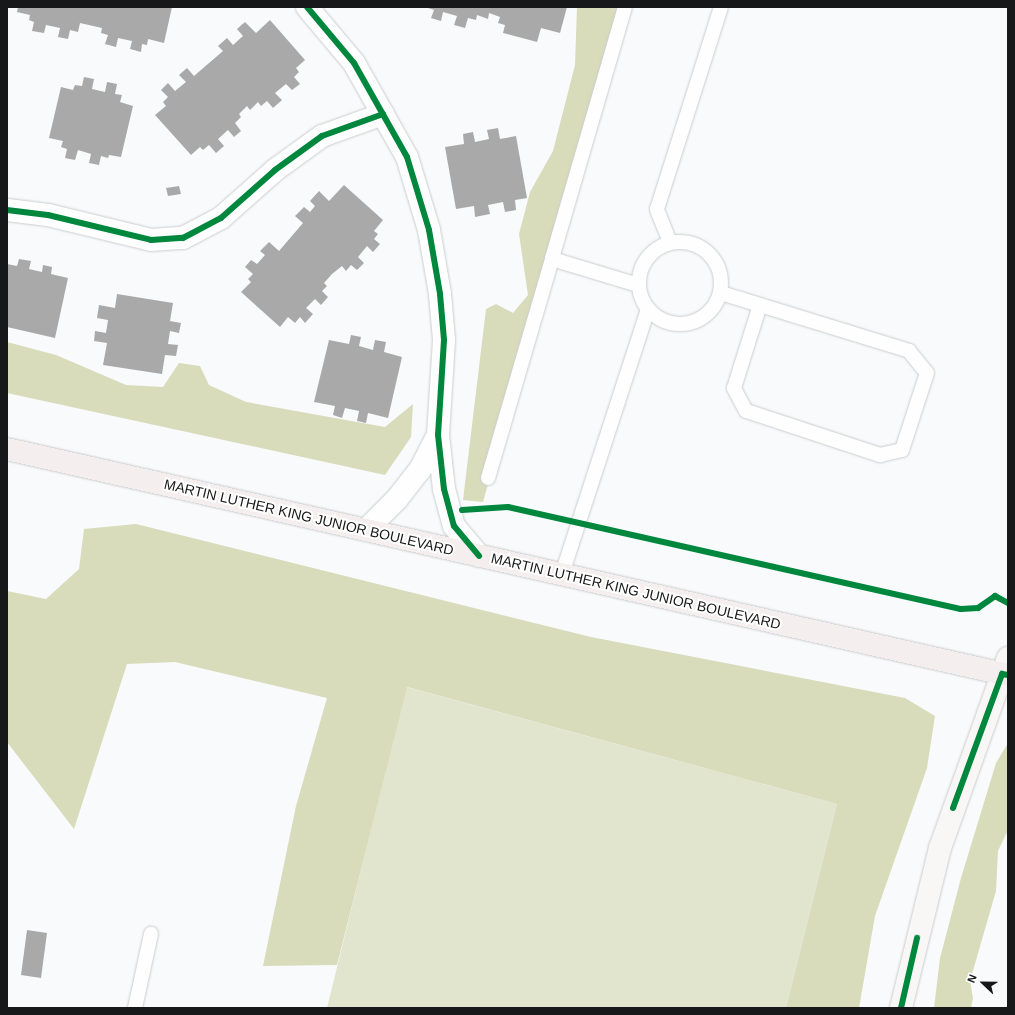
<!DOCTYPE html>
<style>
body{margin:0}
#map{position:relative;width:1015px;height:1015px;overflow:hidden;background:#f8fafc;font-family:Arial,sans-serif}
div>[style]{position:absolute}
.green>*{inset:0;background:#e1e5cd}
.forest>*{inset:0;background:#d8dcbb}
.building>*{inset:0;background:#a9a9a9}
.roads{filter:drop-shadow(0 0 1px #cbcdce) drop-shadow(0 0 1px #cbcdce)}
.lane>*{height:14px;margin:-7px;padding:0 7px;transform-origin:7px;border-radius:7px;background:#fefeff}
.lane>.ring{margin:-7px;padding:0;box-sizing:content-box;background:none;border:14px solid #fefeff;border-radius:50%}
.street>*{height:22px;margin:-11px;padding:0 11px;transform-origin:11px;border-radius:11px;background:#fefeff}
.secondary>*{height:22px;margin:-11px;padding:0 11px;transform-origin:11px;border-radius:11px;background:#f9f6f6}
.primary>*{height:22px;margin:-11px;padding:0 11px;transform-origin:11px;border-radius:11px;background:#f4eeee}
.cycleway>*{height:6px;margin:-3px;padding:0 3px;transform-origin:3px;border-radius:3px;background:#00873e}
span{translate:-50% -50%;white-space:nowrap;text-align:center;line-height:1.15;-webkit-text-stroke:4px #fff;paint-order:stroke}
.street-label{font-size:14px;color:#171819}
.frame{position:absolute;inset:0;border:8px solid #171819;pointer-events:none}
.north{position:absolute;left:963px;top:963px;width:40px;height:40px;-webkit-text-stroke:3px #fff;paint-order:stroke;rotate:292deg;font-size:11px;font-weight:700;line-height:16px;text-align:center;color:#171819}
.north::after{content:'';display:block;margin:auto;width:14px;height:18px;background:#171819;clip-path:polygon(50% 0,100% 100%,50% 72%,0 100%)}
</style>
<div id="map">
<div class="green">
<div style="clip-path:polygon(406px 687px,837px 804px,786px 1008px,327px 1008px)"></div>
</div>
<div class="forest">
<div style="clip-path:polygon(577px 7px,623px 7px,483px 502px,463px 500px,486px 309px,496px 304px,513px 313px,528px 295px,519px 234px,530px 192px,553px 151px,575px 65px)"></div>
<div style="clip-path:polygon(7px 342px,56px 355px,126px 385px,163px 387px,179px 363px,200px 366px,209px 385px,246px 402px,385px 427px,413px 404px,411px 437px,385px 475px,7px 393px)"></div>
<div style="clip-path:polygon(136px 524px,591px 637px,905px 698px,935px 716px,927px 768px,875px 916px,859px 1008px,786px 1008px,837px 804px,407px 687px,337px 965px,263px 966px,296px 806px,327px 698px,175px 662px,127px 664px,74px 829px,7px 742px,7px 591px,46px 599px,79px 569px,84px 529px)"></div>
<div style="clip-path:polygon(1008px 743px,1008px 830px,998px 851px,996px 891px,970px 981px,973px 998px,971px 1008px,934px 1008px,940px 958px,961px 878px,996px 763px)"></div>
</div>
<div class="building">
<div style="clip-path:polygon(18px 7px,172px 7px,164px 43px,148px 39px,147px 45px,142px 44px,141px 52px,130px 49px,132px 41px,118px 38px,116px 47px,105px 44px,108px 35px,101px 33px,102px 28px,80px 23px,78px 32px,70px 30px,68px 39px,58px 37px,60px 28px,46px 25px,44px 33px,32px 31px,34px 22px,29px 20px,30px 15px,17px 12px)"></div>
<div style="clip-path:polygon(425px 7px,567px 7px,560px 33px,541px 28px,537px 42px,503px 33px,505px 25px,498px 23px,500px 17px,489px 13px,488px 19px,477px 15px,476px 20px,468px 18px,465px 28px,454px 25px,457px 16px,443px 12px,441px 21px,431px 18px,434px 10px)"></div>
<div style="clip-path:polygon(270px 20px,305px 60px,296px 68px,299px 72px,294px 77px,300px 84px,292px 90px,286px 84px,275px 93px,282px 100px,273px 108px,267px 101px,261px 106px,258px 102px,250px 110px,247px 106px,239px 114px,241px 117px,235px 123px,241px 131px,234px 137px,228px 130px,218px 139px,224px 146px,216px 153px,209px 145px,203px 150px,200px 147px,191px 155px,155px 115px,166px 106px,163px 102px,168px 97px,161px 90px,168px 83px,175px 91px,186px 82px,179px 75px,187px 68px,194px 76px,223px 51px,218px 46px,227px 38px,233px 45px,243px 36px,237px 29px,245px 22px,256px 33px)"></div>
<div style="clip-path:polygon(84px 77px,94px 79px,92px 89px,105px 92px,107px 82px,117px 84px,115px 94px,122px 95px,120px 102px,133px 106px,121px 157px,109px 155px,108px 158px,101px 156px,99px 165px,89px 163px,91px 154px,78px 150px,75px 160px,65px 158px,67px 149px,61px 147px,63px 141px,49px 138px,61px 87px,73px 90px,75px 85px,82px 86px)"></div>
<div style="clip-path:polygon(498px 128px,500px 139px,516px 136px,527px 198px,515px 200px,516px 210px,505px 212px,503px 202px,488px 205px,490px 214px,475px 217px,474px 206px,456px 209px,445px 147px,464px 144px,463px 134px,473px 132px,475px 142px,489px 139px,487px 130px)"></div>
<div style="clip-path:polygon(344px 185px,383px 220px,374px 231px,378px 234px,374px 239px,380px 244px,373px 252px,367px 246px,358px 257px,364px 263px,357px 270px,351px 265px,346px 271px,342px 266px,332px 274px,324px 283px,327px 286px,322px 291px,328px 297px,321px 305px,315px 299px,306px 308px,313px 314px,305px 323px,300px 317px,295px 323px,288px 317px,280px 327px,241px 292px,251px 282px,248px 279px,253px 274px,245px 267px,251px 260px,257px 264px,265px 255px,260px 251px,269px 242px,279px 251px,303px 223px,295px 216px,304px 207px,310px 212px,315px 206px,310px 201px,319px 191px,329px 201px)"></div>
<div style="clip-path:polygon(179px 186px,181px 194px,168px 196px,166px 188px)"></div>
<div style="clip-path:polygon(19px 259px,31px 261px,29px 269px,42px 272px,43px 265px,52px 267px,51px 274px,68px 278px,55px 338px,7px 327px,7px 264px,17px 266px)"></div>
<div style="clip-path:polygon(117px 294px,173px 303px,170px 321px,181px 323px,179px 333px,170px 331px,168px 344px,178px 345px,176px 356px,165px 355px,162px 374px,103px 365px,107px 343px,94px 341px,95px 331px,106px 333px,108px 320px,97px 318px,99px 305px,115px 308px)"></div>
<div style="clip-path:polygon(351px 335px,361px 337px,359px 346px,373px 350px,375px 340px,386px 342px,384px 352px,402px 357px,388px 418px,368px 413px,366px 423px,357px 421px,359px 411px,345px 408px,342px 418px,333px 415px,335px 406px,314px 402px,329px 340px,349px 344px)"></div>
<div style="clip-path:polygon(27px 930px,47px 933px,41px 978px,21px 975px)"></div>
</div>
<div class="roads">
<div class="lane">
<div style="left:625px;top:7px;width:262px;rotate:106.2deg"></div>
<div style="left:552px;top:259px;width:90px;rotate:16.8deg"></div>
<div class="ring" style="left:639px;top:242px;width:68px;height:68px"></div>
<div style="left:670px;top:242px;width:35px;rotate:-112deg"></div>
<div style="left:657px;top:209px;width:212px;rotate:-72.4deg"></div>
<div style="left:721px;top:293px;width:197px;rotate:17.1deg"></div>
<div style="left:909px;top:351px;width:28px;rotate:51deg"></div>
<div style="left:927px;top:373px;width:81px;rotate:108deg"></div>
<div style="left:902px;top:450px;width:23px;rotate:167deg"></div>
<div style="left:880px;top:455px;width:141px;rotate:-161.8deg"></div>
<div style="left:746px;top:411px;width:26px;rotate:-118deg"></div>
<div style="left:734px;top:388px;width:87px;rotate:-72.6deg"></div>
<div style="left:488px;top:478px;width:228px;rotate:-73.7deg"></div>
<div style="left:562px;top:574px;width:279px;rotate:-72deg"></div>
<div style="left:135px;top:1008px;width:76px;rotate:-77.8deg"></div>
</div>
<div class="street">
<div style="left:307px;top:7px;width:73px;rotate:50deg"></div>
<div style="left:354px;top:63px;width:108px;rotate:60.6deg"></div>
<div style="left:407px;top:157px;width:76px;rotate:73.2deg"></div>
<div style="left:429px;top:230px;width:65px;rotate:80.2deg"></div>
<div style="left:440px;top:294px;width:46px;rotate:85deg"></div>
<div style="left:444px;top:340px;width:95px;rotate:93.6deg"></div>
<div style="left:438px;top:435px;width:54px;rotate:83.7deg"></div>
<div style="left:444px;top:489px;width:38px;rotate:75deg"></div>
<div style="left:454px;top:526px;width:39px;rotate:50deg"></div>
<div style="left:7px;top:210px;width:41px;rotate:7deg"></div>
<div style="left:48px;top:215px;width:106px;rotate:13.6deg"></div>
<div style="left:151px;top:240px;width:32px;rotate:-4deg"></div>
<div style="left:183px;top:238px;width:43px;rotate:-27.8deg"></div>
<div style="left:221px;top:218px;width:72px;rotate:-41.6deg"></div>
<div style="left:275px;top:170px;width:58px;rotate:-35.9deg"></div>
<div style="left:322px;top:136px;width:65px;rotate:-19.8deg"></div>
<div style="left:366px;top:530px;width:44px;rotate:-45deg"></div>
<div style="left:397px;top:499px;width:37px;rotate:-52deg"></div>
<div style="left:420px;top:470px;width:39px;rotate:-63deg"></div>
</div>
<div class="secondary">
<div style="left:901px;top:1008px;width:165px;rotate:-76.3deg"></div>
<div style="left:940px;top:848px;width:202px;rotate:-70.3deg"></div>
</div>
<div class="primary">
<div style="left:7px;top:449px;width:1026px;rotate:12.72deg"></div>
</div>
</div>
<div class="cycleway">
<div style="left:307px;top:7px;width:73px;rotate:50deg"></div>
<div style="left:354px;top:63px;width:108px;rotate:60.6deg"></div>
<div style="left:407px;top:157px;width:76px;rotate:73.2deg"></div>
<div style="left:429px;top:230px;width:65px;rotate:80.2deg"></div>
<div style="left:440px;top:294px;width:46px;rotate:85deg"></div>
<div style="left:444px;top:340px;width:95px;rotate:93.6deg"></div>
<div style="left:438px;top:435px;width:54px;rotate:83.7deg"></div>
<div style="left:444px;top:489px;width:38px;rotate:75deg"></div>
<div style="left:454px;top:526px;width:39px;rotate:50deg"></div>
<div style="left:7px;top:210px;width:41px;rotate:7deg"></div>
<div style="left:48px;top:215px;width:106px;rotate:13.6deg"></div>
<div style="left:151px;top:240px;width:32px;rotate:-4deg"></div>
<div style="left:183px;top:238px;width:43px;rotate:-27.8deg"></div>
<div style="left:221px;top:218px;width:72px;rotate:-41.6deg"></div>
<div style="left:275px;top:170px;width:58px;rotate:-35.9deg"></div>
<div style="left:322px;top:136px;width:65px;rotate:-19.8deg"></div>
<div style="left:462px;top:510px;width:46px;rotate:-3.7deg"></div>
<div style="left:508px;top:507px;width:464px;rotate:12.7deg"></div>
<div style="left:961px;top:609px;width:17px;rotate:-3deg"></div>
<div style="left:978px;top:608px;width:21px;rotate:-35deg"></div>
<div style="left:995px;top:596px;width:15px;rotate:28deg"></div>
<div style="left:953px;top:808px;width:143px;rotate:-69.9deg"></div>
<div style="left:1002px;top:674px;width:6px;rotate:9deg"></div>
<div style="left:901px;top:1008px;width:72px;rotate:-77.1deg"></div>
</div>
<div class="street-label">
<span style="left:309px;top:517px;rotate:13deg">MARTIN LUTHER KING JUNIOR BOULEVARD</span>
<span style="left:636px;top:591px;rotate:13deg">MARTIN LUTHER KING JUNIOR BOULEVARD</span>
</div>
<div class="frame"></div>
<div class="north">N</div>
</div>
